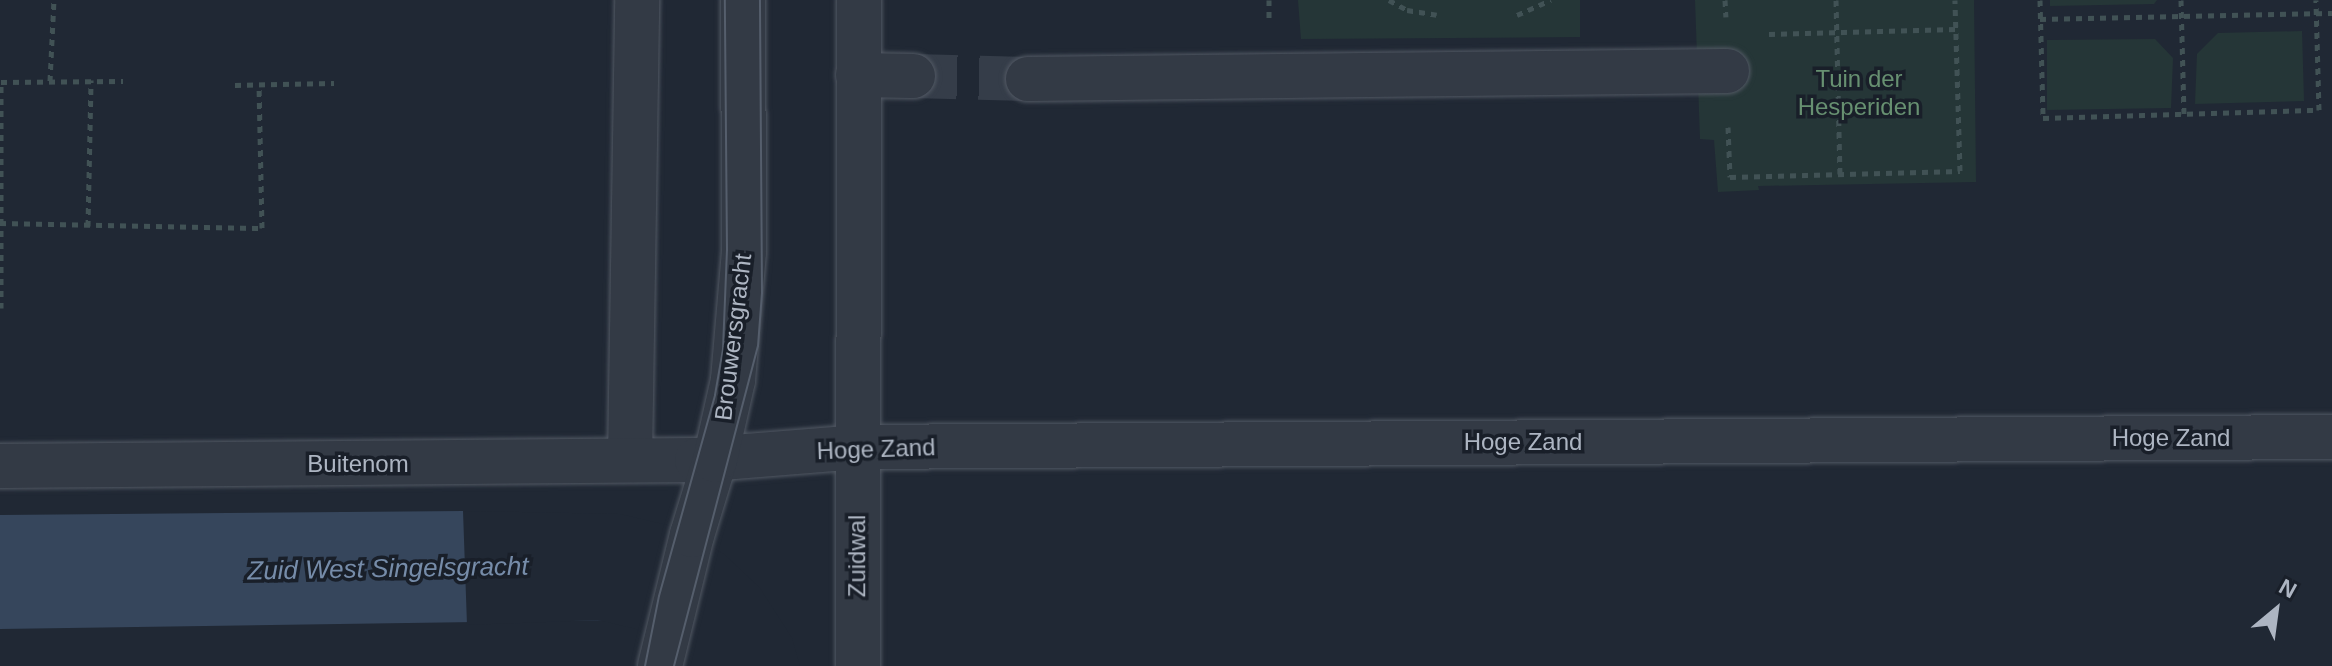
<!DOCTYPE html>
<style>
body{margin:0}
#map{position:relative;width:2332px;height:666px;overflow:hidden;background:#202834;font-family:Arial,sans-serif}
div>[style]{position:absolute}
.green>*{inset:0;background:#253637}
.water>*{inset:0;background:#36465c}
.pier>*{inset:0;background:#202834}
.minor-tunnel>*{height:44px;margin-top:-22px;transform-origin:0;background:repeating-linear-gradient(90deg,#353d49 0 44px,transparent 0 66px)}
.path>*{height:5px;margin-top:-2.5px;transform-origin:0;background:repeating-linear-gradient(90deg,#415255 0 6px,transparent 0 12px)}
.roads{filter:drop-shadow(0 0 2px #515863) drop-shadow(0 0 2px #515863)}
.minor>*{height:44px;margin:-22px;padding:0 22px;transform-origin:22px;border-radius:22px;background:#333a45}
.tram>*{height:2px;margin:-1px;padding:0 1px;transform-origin:1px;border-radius:1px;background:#555e6c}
span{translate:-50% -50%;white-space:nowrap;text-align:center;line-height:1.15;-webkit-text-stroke:7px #191f29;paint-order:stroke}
.park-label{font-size:24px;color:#679071}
.street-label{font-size:24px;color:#adb5c2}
.water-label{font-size:26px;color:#768ca9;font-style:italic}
.north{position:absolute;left:2236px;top:570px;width:80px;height:80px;-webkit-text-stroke:6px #191f29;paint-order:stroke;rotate:29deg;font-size:22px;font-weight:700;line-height:32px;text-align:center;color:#adb5c2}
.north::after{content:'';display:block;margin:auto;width:28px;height:36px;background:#adb5c2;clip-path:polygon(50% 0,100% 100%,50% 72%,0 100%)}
</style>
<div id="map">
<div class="green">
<div style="clip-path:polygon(1298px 0,1580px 0,1580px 37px,1301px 39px)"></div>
<div style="clip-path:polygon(1695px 0,1974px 0,1976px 182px,1758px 186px,1759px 190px,1718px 192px,1714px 140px,1700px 139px)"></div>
<div style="clip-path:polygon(2050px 0,2157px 0,2154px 4px,2050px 6px)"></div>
<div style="clip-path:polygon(2302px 31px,2304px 101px,2195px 104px,2197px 54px,2218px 33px)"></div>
<div style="clip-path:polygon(2155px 39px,2173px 58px,2171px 108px,2047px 110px,2047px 40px)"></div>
</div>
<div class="water">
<div style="clip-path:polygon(463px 511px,658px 638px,617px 620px,0 629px,0 515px)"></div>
</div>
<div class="pier">
<div style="clip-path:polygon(463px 511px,620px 514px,676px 527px,724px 554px,760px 588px,792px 638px,800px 666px,679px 666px,649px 637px,636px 629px,598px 620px,467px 625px)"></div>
</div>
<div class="minor-tunnel">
<div style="left:913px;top:76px;width:115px;rotate:1.5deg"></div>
</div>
<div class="path">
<div style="left:1269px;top:0;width:19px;rotate:90deg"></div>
<div style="left:1389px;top:0;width:21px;rotate:29deg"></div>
<div style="left:1407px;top:10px;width:30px;rotate:9deg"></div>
<div style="left:1725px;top:0;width:17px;rotate:87deg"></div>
<div style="left:1836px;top:0;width:174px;rotate:88.7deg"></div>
<div style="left:2040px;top:0;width:118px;rotate:88.5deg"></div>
<div style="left:2043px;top:118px;width:276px;rotate:-1.7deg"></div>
<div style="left:2319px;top:110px;width:110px;rotate:-91.6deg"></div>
<div style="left:2181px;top:0;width:114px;rotate:88.5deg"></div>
<div style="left:1517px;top:15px;width:37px;rotate:-24deg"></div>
<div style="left:2040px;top:19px;width:292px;rotate:-1.2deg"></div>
<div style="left:1769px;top:34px;width:187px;rotate:-1.5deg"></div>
<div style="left:50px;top:81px;width:81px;rotate:-87.2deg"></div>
<div style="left:235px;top:85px;width:99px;rotate:-1.2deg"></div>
<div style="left:1728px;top:127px;width:50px;rotate:87.7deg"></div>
<div style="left:1730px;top:177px;width:230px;rotate:-1.5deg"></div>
<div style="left:1960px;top:171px;width:171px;rotate:-91.7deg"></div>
<div style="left:0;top:223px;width:262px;rotate:1.1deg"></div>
<div style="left:262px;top:228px;width:143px;rotate:-91.2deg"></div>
<div style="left:88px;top:226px;width:146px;rotate:-88.8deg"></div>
<div style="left:1px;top:308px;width:226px;rotate:-90deg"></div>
<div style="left:1px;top:82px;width:122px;rotate:-0.5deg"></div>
</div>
<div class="roads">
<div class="minor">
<div style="left:858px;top:75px;width:55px;rotate:1deg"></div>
<div style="left:1028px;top:79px;width:699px;rotate:-0.66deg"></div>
<div style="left:630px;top:460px;width:460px;rotate:-89.1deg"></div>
<div style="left:0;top:466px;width:697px;rotate:-0.49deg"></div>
<div style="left:697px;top:460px;width:161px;rotate:-4.6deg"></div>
<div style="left:857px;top:447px;width:1475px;rotate:-0.39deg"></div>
<div style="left:660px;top:666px;width:135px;rotate:-76.3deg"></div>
<div style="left:692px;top:535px;width:78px;rotate:-73deg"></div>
<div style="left:715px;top:460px;width:82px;rotate:-77.3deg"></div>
<div style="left:733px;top:380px;width:128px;rotate:-85.1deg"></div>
<div style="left:744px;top:252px;width:252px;rotate:-90.2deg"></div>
<div style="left:858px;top:666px;width:666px;rotate:-89.91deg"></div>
</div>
</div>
<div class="tram">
<div style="left:645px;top:666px;width:71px;rotate:-78.7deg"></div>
<div style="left:659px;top:596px;width:209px;rotate:-74.4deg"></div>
<div style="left:715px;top:395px;width:47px;rotate:-80.1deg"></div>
<div style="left:723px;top:349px;width:99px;rotate:-87.7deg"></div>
<div style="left:727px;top:250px;width:250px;rotate:-90.5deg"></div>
<div style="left:674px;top:666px;width:331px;rotate:-75.3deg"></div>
<div style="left:758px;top:346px;width:53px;rotate:-85.7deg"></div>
<div style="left:762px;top:293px;width:293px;rotate:-90.4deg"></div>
</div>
<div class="park-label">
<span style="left:1859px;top:93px">Tuin der<br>Hesperiden</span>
</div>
<div class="street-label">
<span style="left:733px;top:337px;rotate:-83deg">Brouwersgracht</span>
<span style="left:2171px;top:438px">Hoge Zand</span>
<span style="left:1523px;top:442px">Hoge Zand</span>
<span style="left:876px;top:449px;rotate:-2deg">Hoge Zand</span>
<span style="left:358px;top:464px">Buitenom</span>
<span style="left:857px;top:556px;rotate:-90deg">Zuidwal</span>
</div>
<div class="water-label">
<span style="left:388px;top:569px;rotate:-1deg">Zuid West Singelsgracht</span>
</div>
<div class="north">N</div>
</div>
